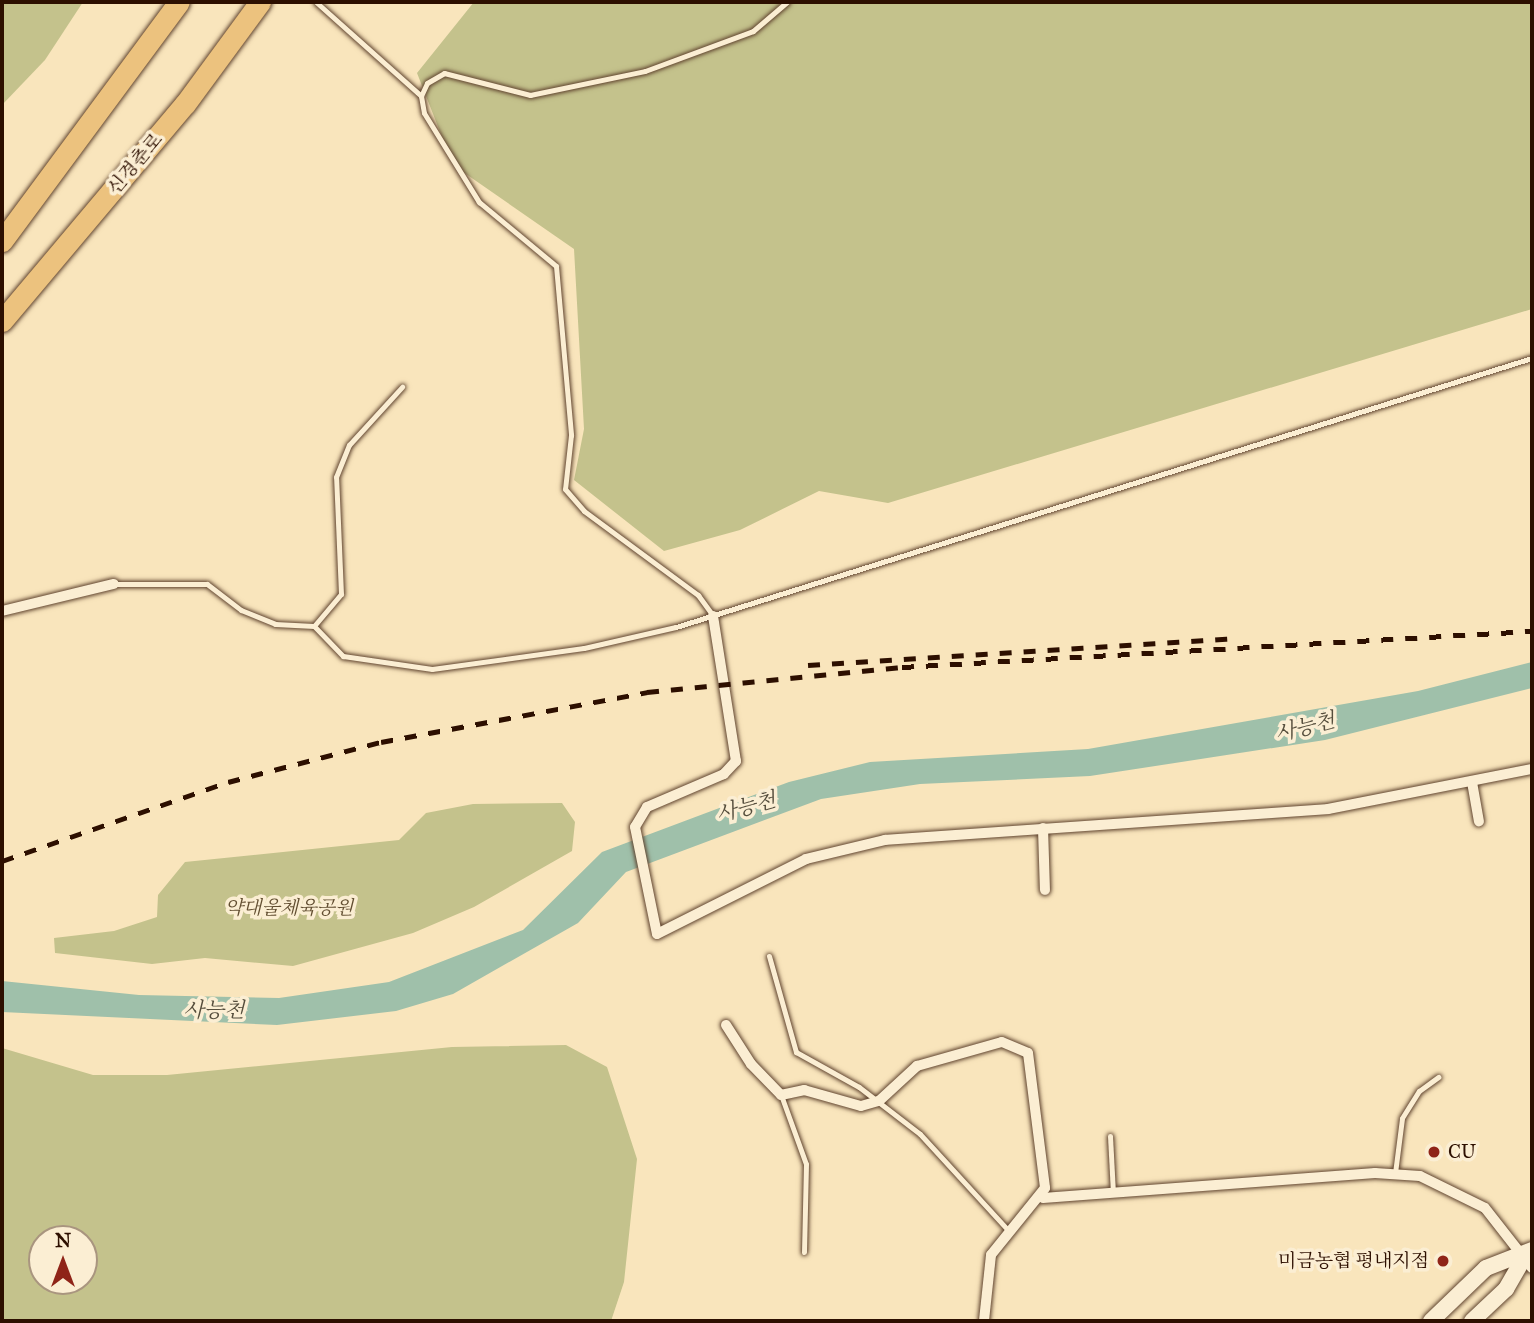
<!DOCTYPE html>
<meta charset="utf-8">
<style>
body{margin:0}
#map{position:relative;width:1534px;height:1323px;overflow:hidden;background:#f9e5bc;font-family:"IM FELL Great Primer","Noto Serif KR",serif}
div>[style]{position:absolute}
.green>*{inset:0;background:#c4c28c}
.water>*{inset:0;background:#9fc0aa}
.roads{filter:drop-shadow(0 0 2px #60442f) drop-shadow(0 0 2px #60442f)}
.lane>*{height:5px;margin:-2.5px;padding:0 2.5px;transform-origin:2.5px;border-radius:2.5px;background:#fbeed3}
.street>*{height:10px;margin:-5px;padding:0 5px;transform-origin:5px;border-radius:5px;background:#fbeed3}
.secondary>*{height:16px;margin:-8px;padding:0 8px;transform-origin:8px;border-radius:8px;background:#fbeed3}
.highway>*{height:21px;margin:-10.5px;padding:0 10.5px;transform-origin:10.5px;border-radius:10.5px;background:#ecc27e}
.rail>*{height:4.5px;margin-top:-2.25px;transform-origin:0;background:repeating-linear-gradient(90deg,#2d0f00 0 12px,transparent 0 24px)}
.dots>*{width:19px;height:19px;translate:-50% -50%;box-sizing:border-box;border:4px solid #fbeed3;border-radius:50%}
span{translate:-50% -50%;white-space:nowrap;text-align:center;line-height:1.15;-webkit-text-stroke:7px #fbeed3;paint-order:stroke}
.street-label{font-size:19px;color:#2d0f00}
.park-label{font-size:19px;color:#624e31;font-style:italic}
.poi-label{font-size:19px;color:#2d0f00}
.left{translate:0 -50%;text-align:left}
.right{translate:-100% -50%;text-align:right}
.water-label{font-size:21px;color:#554d3c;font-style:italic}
.frame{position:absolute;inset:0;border:4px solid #2d0f00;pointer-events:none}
.north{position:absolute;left:28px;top:1225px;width:70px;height:70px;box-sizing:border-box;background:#fbeed3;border:2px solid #a9957f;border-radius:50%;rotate:0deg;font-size:19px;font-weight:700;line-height:28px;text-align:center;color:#2d0f00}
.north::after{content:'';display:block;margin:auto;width:24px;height:32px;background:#8f2418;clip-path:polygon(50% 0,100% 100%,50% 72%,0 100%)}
</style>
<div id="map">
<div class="green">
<div style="clip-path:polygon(2px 2px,83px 2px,45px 60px,2px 105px)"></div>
<div style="clip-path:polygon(474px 2px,1532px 2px,1532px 309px,888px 503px,819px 491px,740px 530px,664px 551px,574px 480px,584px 429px,574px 249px,453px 165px,417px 73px)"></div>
<div style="clip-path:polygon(562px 803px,575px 822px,572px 851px,474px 907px,413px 933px,293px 966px,205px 958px,152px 964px,55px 953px,54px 938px,114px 931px,157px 917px,158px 895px,185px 862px,399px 840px,426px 813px,473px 804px)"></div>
<div style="clip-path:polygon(evenodd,566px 1045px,607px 1067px,637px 1159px,624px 1282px,611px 1321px,2px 1321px,2px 1048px,93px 1075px,167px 1075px,452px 1047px,566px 1045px,84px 1239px,84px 1281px,42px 1281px,42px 1239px,84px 1239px)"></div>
</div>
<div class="water">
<div style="clip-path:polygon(1532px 662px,1532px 688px,1325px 740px,1090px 776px,920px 784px,821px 799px,626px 872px,578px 923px,453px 994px,396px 1011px,277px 1025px,2px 1012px,2px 981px,139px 995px,279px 998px,389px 982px,523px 930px,602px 852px,789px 782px,870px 762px,1088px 749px,1418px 691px)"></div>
</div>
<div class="roads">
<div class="lane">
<div style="left:316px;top:2px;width:141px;rotate:41.8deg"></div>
<div style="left:421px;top:96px;width:17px;rotate:80deg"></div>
<div style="left:424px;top:113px;width:105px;rotate:58.3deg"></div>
<div style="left:479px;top:202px;width:100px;rotate:39.7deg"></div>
<div style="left:556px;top:266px;width:170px;rotate:84.9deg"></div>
<div style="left:571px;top:435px;width:54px;rotate:96.3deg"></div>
<div style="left:565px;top:489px;width:29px;rotate:49deg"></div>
<div style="left:584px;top:511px;width:142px;rotate:36.4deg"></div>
<div style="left:698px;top:595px;width:26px;rotate:54deg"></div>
<div style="left:421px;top:96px;width:14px;rotate:-65deg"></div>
<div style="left:427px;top:83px;width:20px;rotate:-30deg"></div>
<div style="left:444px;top:73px;width:89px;rotate:14.3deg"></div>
<div style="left:530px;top:95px;width:117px;rotate:-11.8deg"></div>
<div style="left:645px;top:71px;width:115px;rotate:-20.3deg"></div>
<div style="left:753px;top:31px;width:45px;rotate:-40.5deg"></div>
<div style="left:114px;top:584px;width:93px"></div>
<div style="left:207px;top:584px;width:43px;rotate:37.4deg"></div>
<div style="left:241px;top:610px;width:37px;rotate:22deg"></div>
<div style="left:275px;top:624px;width:39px;rotate:3deg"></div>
<div style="left:314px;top:626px;width:42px;rotate:46deg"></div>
<div style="left:343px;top:656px;width:90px;rotate:8.3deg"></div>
<div style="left:432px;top:669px;width:153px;rotate:-7.9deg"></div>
<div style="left:584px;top:648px;width:94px;rotate:-12.9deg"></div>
<div style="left:676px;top:627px;width:897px;rotate:-17.45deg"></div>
<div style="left:314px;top:626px;width:42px;rotate:-49.8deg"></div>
<div style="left:341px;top:594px;width:117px;rotate:-92.4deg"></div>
<div style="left:336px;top:477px;width:35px;rotate:-68deg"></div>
<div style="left:349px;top:445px;width:79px;rotate:-47.6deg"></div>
<div style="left:769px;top:956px;width:100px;rotate:74.3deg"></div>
<div style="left:796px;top:1052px;width:72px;rotate:29.1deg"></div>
<div style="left:859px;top:1087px;width:77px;rotate:37.6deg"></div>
<div style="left:920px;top:1134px;width:129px;rotate:47.5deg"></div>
<div style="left:781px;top:1095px;width:73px;rotate:70.1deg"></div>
<div style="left:806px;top:1164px;width:88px;rotate:91.3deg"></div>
<div style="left:1110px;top:1136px;width:57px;rotate:87deg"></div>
<div style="left:1395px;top:1173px;width:55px;rotate:-82.7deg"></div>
<div style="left:1402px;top:1118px;width:32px;rotate:-58deg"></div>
<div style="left:1419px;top:1091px;width:24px;rotate:-36deg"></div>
</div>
<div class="street">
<div style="left:2px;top:611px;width:115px;rotate:-13.6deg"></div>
<div style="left:713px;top:616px;width:147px;rotate:81deg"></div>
<div style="left:736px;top:761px;width:18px;rotate:133deg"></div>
<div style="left:724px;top:774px;width:84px;rotate:156.8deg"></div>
<div style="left:647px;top:807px;width:23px;rotate:121deg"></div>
<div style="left:635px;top:827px;width:109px;rotate:78.4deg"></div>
<div style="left:657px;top:934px;width:167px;rotate:-26.7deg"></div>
<div style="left:806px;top:859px;width:81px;rotate:-13.5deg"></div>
<div style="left:885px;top:840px;width:444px;rotate:-4deg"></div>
<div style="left:1328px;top:809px;width:208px;rotate:-11.1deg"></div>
<div style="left:1472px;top:782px;width:40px;rotate:80deg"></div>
<div style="left:1043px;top:828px;width:62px;rotate:88.2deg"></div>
<div style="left:726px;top:1025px;width:46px;rotate:57.3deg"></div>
<div style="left:751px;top:1064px;width:43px;rotate:45.9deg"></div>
<div style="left:781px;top:1095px;width:24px;rotate:-12deg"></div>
<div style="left:804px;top:1090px;width:59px;rotate:15.7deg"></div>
<div style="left:861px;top:1106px;width:19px;rotate:-16deg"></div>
<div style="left:879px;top:1101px;width:52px;rotate:-42.6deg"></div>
<div style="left:917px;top:1066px;width:88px;rotate:-15.8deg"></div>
<div style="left:1002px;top:1042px;width:28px;rotate:23deg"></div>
<div style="left:1028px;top:1053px;width:136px;rotate:82.8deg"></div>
<div style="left:1045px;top:1188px;width:86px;rotate:128.9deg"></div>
<div style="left:991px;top:1255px;width:66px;rotate:96.1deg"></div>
<div style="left:1043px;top:1198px;width:333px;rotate:-4.3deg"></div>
<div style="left:1375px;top:1173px;width:45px;rotate:3.8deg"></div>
<div style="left:1420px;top:1176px;width:72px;rotate:26.2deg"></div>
<div style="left:1485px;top:1208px;width:76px;rotate:51.9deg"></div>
</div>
<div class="secondary">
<div style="left:1431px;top:1321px;width:76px;rotate:-43.9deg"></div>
<div style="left:1486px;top:1268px;width:49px;rotate:-21.4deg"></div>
<div style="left:1472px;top:1321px;width:47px;rotate:-43.3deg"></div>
<div style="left:1506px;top:1289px;width:38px;rotate:-60deg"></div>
</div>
<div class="highway">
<div style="left:2px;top:241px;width:297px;rotate:-53.5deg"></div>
<div style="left:2px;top:321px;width:284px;rotate:-49.9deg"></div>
<div style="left:185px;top:104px;width:127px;rotate:-53.7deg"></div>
</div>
</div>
<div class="rail">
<div style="left:808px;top:665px;width:427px;rotate:-3.6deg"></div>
<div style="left:2px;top:861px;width:239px;rotate:-19.3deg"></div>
<div style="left:228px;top:782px;width:158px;rotate:-14.7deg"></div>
<div style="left:381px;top:742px;width:271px;rotate:-10.6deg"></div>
<div style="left:647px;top:692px;width:256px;rotate:-5.6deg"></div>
<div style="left:902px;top:667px;width:631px;rotate:-3.27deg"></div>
</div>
<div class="dots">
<div style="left:1434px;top:1152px;background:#8f2418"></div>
<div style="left:1443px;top:1261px;background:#8f2418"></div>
</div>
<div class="street-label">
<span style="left:135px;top:164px;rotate:-50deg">신경춘로</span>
</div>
<div class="park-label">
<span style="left:289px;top:908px">약대울체육공원</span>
</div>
<div class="poi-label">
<span class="left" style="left:1448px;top:1152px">CU</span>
<span class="right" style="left:1429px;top:1261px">미금농협 평내지점</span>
</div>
<div class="water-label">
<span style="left:1305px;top:727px;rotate:-14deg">사능천</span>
<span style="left:746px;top:807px;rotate:-15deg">사능천</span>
<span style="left:214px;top:1010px">사능천</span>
</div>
<div class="frame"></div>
<div class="north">N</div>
</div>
